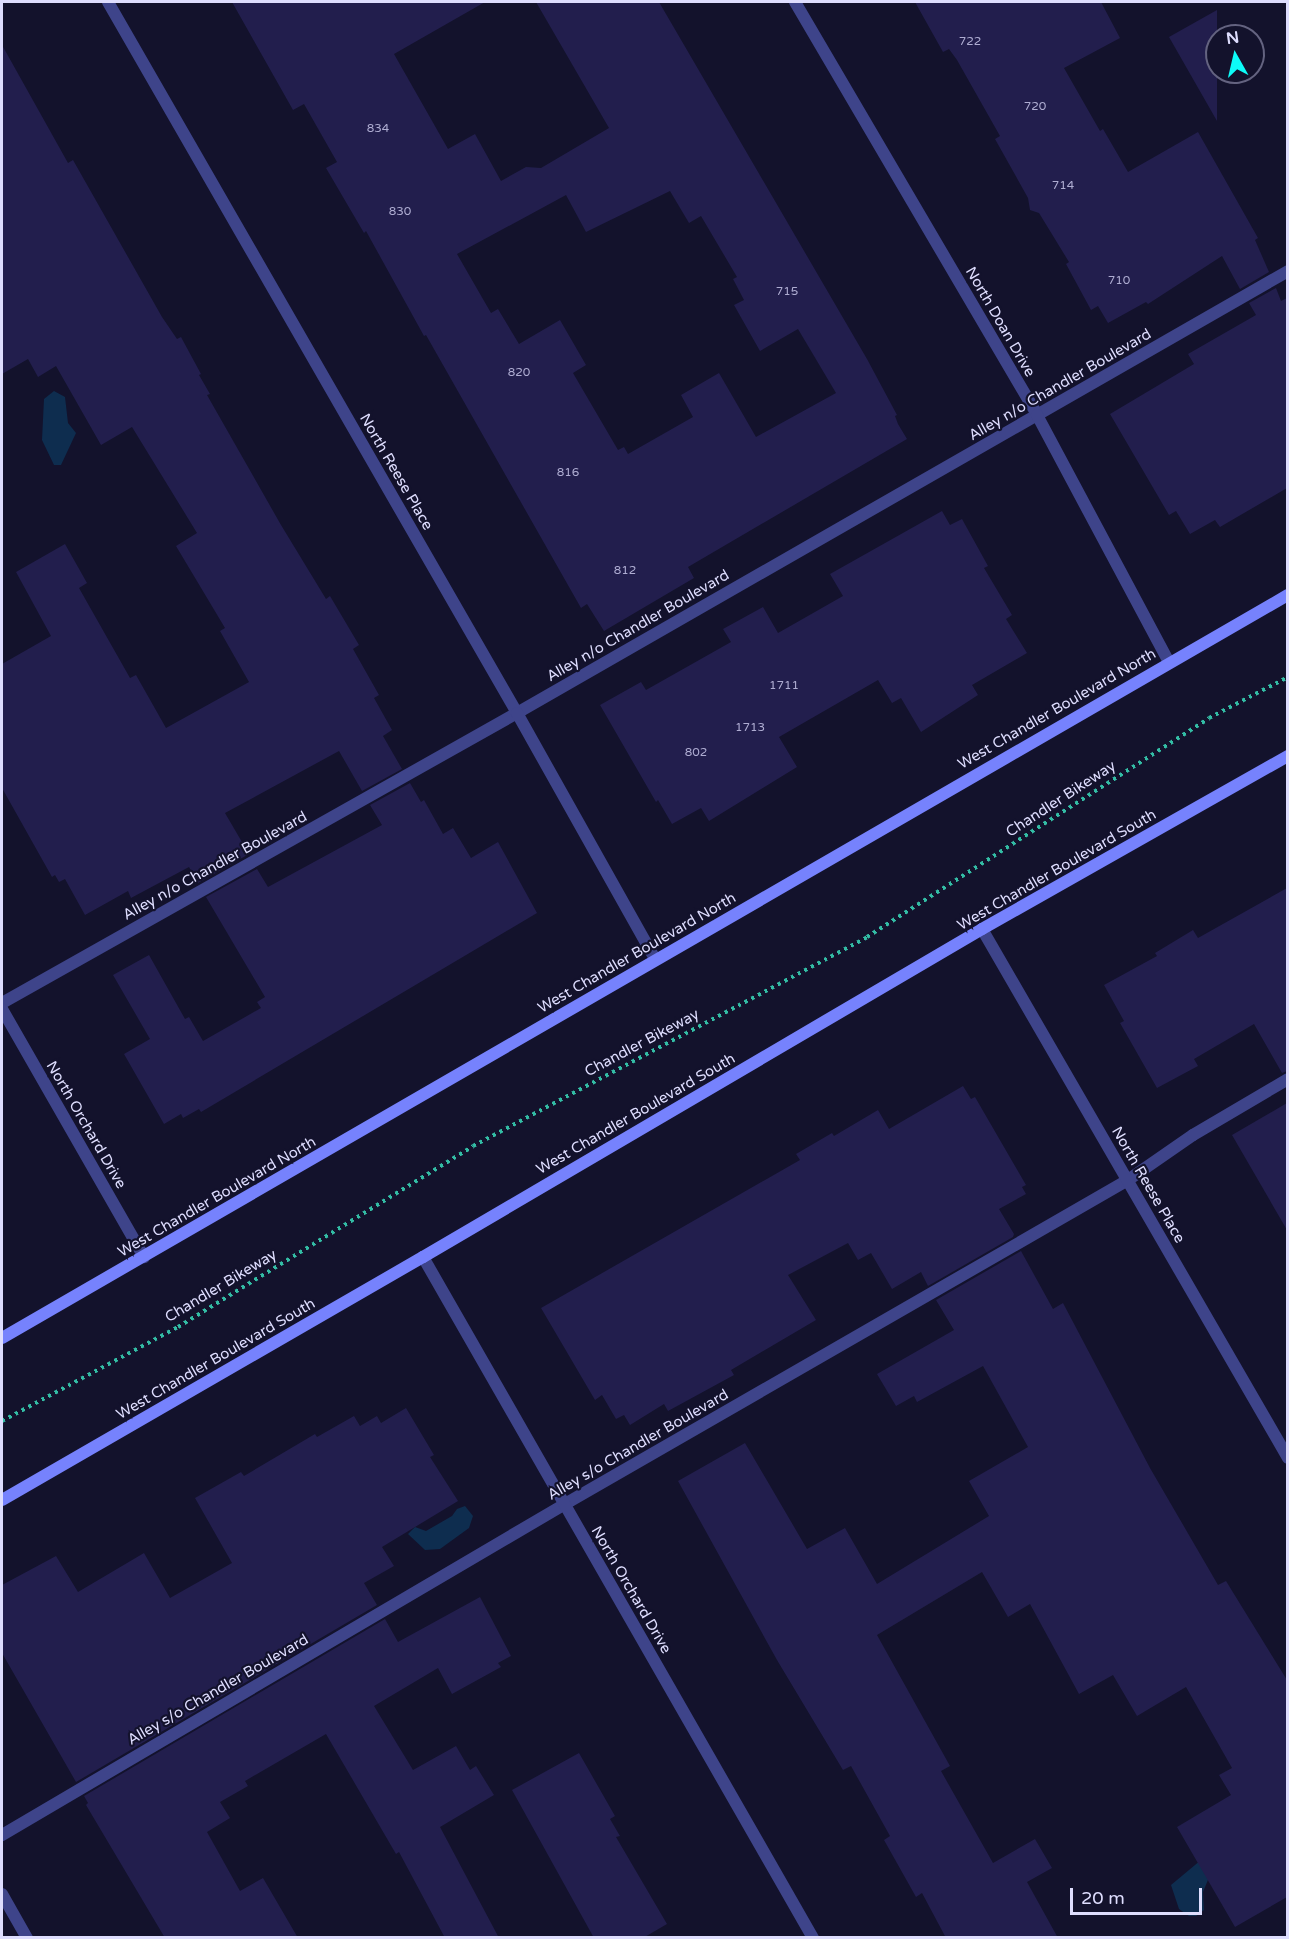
<!DOCTYPE html>
<style>
body{margin:0}
#map{position:relative;width:1289px;height:1939px;overflow:hidden;background:#13122c;font-family:"Varela Round",sans-serif}
div>[style]{position:absolute}
.water>*{inset:0;background:#0e2d4f}
.building>*{inset:0;background:#221e4d}
.path>*{height:4px;margin-top:-2px;transform-origin:0;background:repeating-linear-gradient(90deg,#33bda5 0 3px,transparent 0 7.5px)}
.lane>*{height:12px;margin:-6px;padding:0 6px;transform-origin:6px;border-radius:6px;background:#3e448a}
.street>*{height:12px;margin:-6px;padding:0 6px;transform-origin:6px;border-radius:6px;background:#3e448a}
.secondary>*{height:12px;margin:-6px;padding:0 6px;transform-origin:6px;border-radius:6px;background:#7682fd}
span{translate:-50% -50%;white-space:nowrap;text-align:center;line-height:1.15;-webkit-text-stroke:4.5px #13122c;paint-order:stroke}
.number-label{font-size:12px;color:#afadd2}
.number-label span{-webkit-text-stroke-width:0}
.street-label{font-size:15px;color:#deddfe}
.frame{position:absolute;inset:0;border:3px solid #deddfe;pointer-events:none}
.north{position:absolute;left:1205px;top:24px;width:60px;height:60px;box-sizing:border-box;background:#13122c;border:2px solid #646380;border-radius:50%;rotate:352deg;font-size:16px;font-weight:700;line-height:24px;text-align:center;color:#deddfe}
.north::after{content:'';display:block;margin:auto;width:21px;height:27px;background:#0dfbf8;clip-path:polygon(50% 0,100% 100%,50% 72%,0 100%)}
.scale{position:absolute;left:1070px;top:1888px;width:132px;height:27px;box-sizing:border-box;border:3px solid #deddfe;border-top:0;padding-left:8px;font-size:18px;line-height:21px;white-space:nowrap;color:#deddfe;-webkit-text-stroke:4px #13122c;paint-order:stroke}
</style>
<div id="map">
<div class="water">
<div style="clip-path:polygon(54px 391px,65px 397px,68px 423px,76px 433px,61px 465px,54px 465px,42px 440px,44px 399px)"></div>
<div style="clip-path:polygon(465px 1506px,473px 1516px,469px 1528px,440px 1549px,425px 1550px,408px 1534px,415px 1527px,426px 1531px,452px 1516px,457px 1509px)"></div>
<div style="clip-path:polygon(1201px 1860px,1212px 1870px,1203px 1892px,1204px 1910px,1196px 1916px,1189px 1916px,1179px 1909px,1171px 1885px)"></div>
</div>
<div class="building">
<div style="clip-path:polygon(evenodd,232px 2px,485px 2px,394px 54px,448px 149px,475px 134px,501px 181px,526px 167px,541px 168px,609px 128px,536px 2px,659px 2px,867px 359px,897px 415px,895px 416px,898px 424px,907px 439px,688px 567px,694px 578px,604px 631px,587px 604px,581px 608px,426px 335px,424px 336px,366px 231px,364px 233px,326px 168px,337px 162px,304px 104px,293px 110px,232px 2px,670px 191px,689px 223px,701px 216px,737px 277px,733px 279px,744px 300px,734px 305px,760px 351px,798px 329px,836px 393px,756px 437px,719px 373px,681px 395px,693px 417px,628px 454px,624px 447px,618px 450px,573px 373px,586px 365px,560px 320px,519px 344px,498px 309px,491px 313px,457px 254px,566px 195px,586px 232px,670px 191px)"></div>
<div style="clip-path:polygon(915px 2px,1101px 2px,1120px 38px,1064px 68px,1100px 131px,1103px 129px,1128px 172px,1198px 132px,1258px 238px,1255px 240px,1269px 272px,1240px 289px,1222px 256px,1148px 304px,1146px 302px,1108px 323px,1098px 306px,1091px 310px,1066px 264px,1069px 262px,1039px 213px,1030px 210px,1028px 198px,995px 139px,1000px 136px,957px 60px,949px 49px,943px 52px)"></div>
<div style="clip-path:polygon(1217px 10px,1217px 121px,1169px 37px)"></div>
<div style="clip-path:polygon(2px 45px,68px 163px,73px 160px,162px 317px,177px 339px,181px 337px,201px 374px,199px 375px,210px 394px,207px 395px,281px 525px,326px 599px,330px 596px,359px 645px,353px 649px,379px 695px,374px 698px,392px 730px,383px 736px,402px 769px,362px 791px,339px 751px,225px 813px,249px 854px,198px 883px,189px 867px,131px 898px,128px 891px,85px 915px,65px 879px,59px 882px,55px 875px,52px 877px,2px 788px,2px 664px,51px 636px,16px 572px,65px 544px,87px 583px,79px 588px,130px 678px,136px 675px,166px 728px,249px 682px,220px 631px,225px 628px,176px 546px,197px 533px,132px 427px,101px 445px,56px 366px,38px 377px,28px 359px,2px 374px)"></div>
<div style="clip-path:polygon(1276px 288px,1281px 301px,1287px 298px,1287px 488px,1220px 527px,1215px 520px,1190px 534px,1176px 511px,1169px 515px,1110px 414px,1194px 364px,1188px 354px,1256px 315px,1249px 303px)"></div>
<div style="clip-path:polygon(942px 511px,950px 525px,962px 519px,988px 566px,984px 568px,1012px 615px,1006px 619px,1027px 653px,972px 685px,978px 695px,921px 732px,901px 698px,892px 703px,878px 680px,779px 737px,797px 767px,709px 821px,701px 808px,672px 824px,658px 800px,656px 802px,600px 705px,641px 682px,646px 690px,731px 642px,723px 629px,763px 607px,778px 633px,843px 596px,830px 574px)"></div>
<div style="clip-path:polygon(410px 783px,421px 802px,424px 800px,443px 834px,453px 828px,471px 858px,498px 842px,537px 913px,201px 1112px,199px 1109px,183px 1118px,181px 1114px,164px 1124px,124px 1054px,150px 1039px,113px 975px,149px 955px,185px 1019px,189px 1017px,203px 1041px,261px 1008px,257px 1002px,265px 997px,206px 897px,257px 869px,268px 887px,382px 825px,370px 805px)"></div>
<div style="clip-path:polygon(1287px 888px,1287px 1071px,1282px 1073px,1254px 1024px,1194px 1059px,1198px 1066px,1157px 1088px,1120px 1023px,1124px 1021px,1104px 985px,1157px 956px,1155px 953px,1193px 930px,1198px 938px)"></div>
<div style="clip-path:polygon(963px 1086px,971px 1099px,975px 1097px,1026px 1185px,1022px 1187px,1026px 1194px,999px 1209px,1014px 1234px,1013px 1237px,928px 1286px,921px 1272px,892px 1289px,871px 1253px,858px 1260px,848px 1243px,788px 1275px,816px 1320px,731px 1370px,734px 1375px,668px 1411px,664px 1404px,630px 1425px,624px 1415px,616px 1419px,602px 1395px,595px 1400px,541px 1308px,800px 1160px,796px 1154px,832px 1133px,834px 1136px,878px 1110px,889px 1129px)"></div>
<div style="clip-path:polygon(1287px 1103px,1287px 1230px,1232px 1135px)"></div>
<div style="clip-path:polygon(1021px 1251px,1053px 1309px,1063px 1303px,1150px 1468px,1218px 1585px,1226px 1581px,1287px 1680px,1287px 1897px,1235px 1927px,1177px 1827px,1231px 1795px,1219px 1775px,1232px 1768px,1186px 1687px,1137px 1716px,1113px 1675px,1079px 1694px,1030px 1604px,1008px 1617px,982px 1572px,877px 1635px,950px 1766px,941px 1771px,993px 1863px,1035px 1839px,1052px 1868px,1027px 1882px,1058px 1938px,946px 1938px,922px 1893px,916px 1897px,884px 1840px,890px 1836px,851px 1766px,843px 1770px,777px 1660px,678px 1481px,745px 1443px,807px 1549px,845px 1528px,877px 1584px,989px 1516px,969px 1481px,1028px 1447px,983px 1366px,917px 1402px,914px 1396px,896px 1406px,877px 1374px,954px 1330px,936px 1300px)"></div>
<div style="clip-path:polygon(406px 1408px,434px 1455px,430px 1457px,458px 1501px,382px 1547px,394px 1566px,364px 1583px,377px 1605px,76px 1782px,2px 1653px,2px 1585px,56px 1556px,78px 1592px,144px 1553px,170px 1598px,232px 1563px,195px 1498px,241px 1472px,244px 1476px,315px 1434px,317px 1437px,354px 1416px,360px 1426px,377px 1416px,381px 1423px)"></div>
<div style="clip-path:polygon(480px 1597px,511px 1656px,498px 1663px,501px 1667px,452px 1694px,438px 1668px,374px 1706px,413px 1770px,456px 1746px,470px 1770px,476px 1766px,494px 1795px,440px 1827px,499px 1938px,445px 1938px,399px 1852px,396px 1854px,326px 1734px,245px 1781px,248px 1786px,220px 1802px,230px 1818px,207px 1832px,240px 1891px,263px 1878px,298px 1938px,165px 1938px,86px 1805px,88px 1803px,84px 1796px,385px 1619px,398px 1642px)"></div>
<div style="clip-path:polygon(579px 1753px,615px 1816px,610px 1819px,620px 1836px,616px 1837px,667px 1924px,643px 1938px,594px 1938px,512px 1790px)"></div>
</div>
<div class="path">
<div style="left:2px;top:1421px;width:200px;rotate:-28.1deg"></div>
<div style="left:178px;top:1327px;width:346px;rotate:-31.5deg"></div>
<div style="left:473px;top:1146px;width:446px;rotate:-27.9deg"></div>
<div style="left:867px;top:937px;width:406px;rotate:-32.6deg"></div>
<div style="left:1209px;top:718px;width:89px;rotate:-27.4deg"></div>
</div>
<div class="lane">
<div style="left:2px;top:1003px;width:591px;rotate:-29.38deg"></div>
<div style="left:517px;top:713px;width:889px;rotate:-29.82deg"></div>
<div style="left:2px;top:1835px;width:653px;rotate:-30.45deg"></div>
<div style="left:565px;top:1504px;width:650px;rotate:-29.92deg"></div>
<div style="left:1128px;top:1180px;width:79px;rotate:-34.7deg"></div>
<div style="left:1193px;top:1135px;width:110px;rotate:-30.5deg"></div>
</div>
<div class="street">
<div style="left:108px;top:2px;width:820px;rotate:60.09deg"></div>
<div style="left:517px;top:713px;width:282px;rotate:60.7deg"></div>
<div style="left:795px;top:2px;width:479px;rotate:59.6deg"></div>
<div style="left:1037px;top:415px;width:280px;rotate:61.9deg"></div>
<div style="left:982px;top:929px;width:611px;rotate:59.95deg"></div>
<div style="left:2px;top:1009px;width:286px;rotate:60.2deg"></div>
<div style="left:423px;top:1257px;width:785px;rotate:60.2deg"></div>
<div style="left:2px;top:1894px;width:51px;rotate:60.4deg"></div>
</div>
<div class="secondary">
<div style="left:2px;top:1338px;width:1485px;rotate:-30.02deg"></div>
<div style="left:2px;top:1500px;width:486px;rotate:-30deg"></div>
<div style="left:423px;top:1257px;width:648px;rotate:-30.4deg"></div>
<div style="left:982px;top:929px;width:352px;rotate:-29.5deg"></div>
</div>
<div class="number-label">
<span style="left:970px;top:42px">722</span>
<span style="left:1035px;top:107px">720</span>
<span style="left:378px;top:129px">834</span>
<span style="left:1063px;top:186px">714</span>
<span style="left:400px;top:212px">830</span>
<span style="left:1119px;top:281px">710</span>
<span style="left:787px;top:292px">715</span>
<span style="left:519px;top:373px">820</span>
<span style="left:568px;top:473px">816</span>
<span style="left:625px;top:571px">812</span>
<span style="left:784px;top:686px">1711</span>
<span style="left:750px;top:728px">1713</span>
<span style="left:696px;top:753px">802</span>
</div>
<div class="street-label">
<span style="left:1000px;top:322px;rotate:60deg">North Doan Drive</span>
<span style="left:1060px;top:385px;rotate:-30deg">Alley n/o Chandler Boulevard</span>
<span style="left:396px;top:472px;rotate:60deg">North Reese Place</span>
<span style="left:638px;top:626px;rotate:-30deg">Alley n/o Chandler Boulevard</span>
<span style="left:1057px;top:709px;rotate:-30deg">West Chandler Boulevard North</span>
<span style="left:1061px;top:799px;rotate:-33deg">Chandler Bikeway</span>
<span style="left:215px;top:866px;rotate:-29deg">Alley n/o Chandler Boulevard</span>
<span style="left:1057px;top:870px;rotate:-30deg">West Chandler Boulevard South</span>
<span style="left:637px;top:953px;rotate:-30deg">West Chandler Boulevard North</span>
<span style="left:642px;top:1043px;rotate:-28deg">Chandler Bikeway</span>
<span style="left:636px;top:1114px;rotate:-30deg">West Chandler Boulevard South</span>
<span style="left:86px;top:1125px;rotate:60deg">North Orchard Drive</span>
<span style="left:1148px;top:1185px;rotate:60deg">North Reese Place</span>
<span style="left:217px;top:1197px;rotate:-30deg">West Chandler Boulevard North</span>
<span style="left:221px;top:1286px;rotate:-31deg">Chandler Bikeway</span>
<span style="left:216px;top:1359px;rotate:-30deg">West Chandler Boulevard South</span>
<span style="left:638px;top:1445px;rotate:-30deg">Alley s/o Chandler Boulevard</span>
<span style="left:631px;top:1590px;rotate:60deg">North Orchard Drive</span>
<span style="left:218px;top:1690px;rotate:-30deg">Alley s/o Chandler Boulevard</span>
</div>
<div class="frame"></div>
<div class="north">N</div>
<div class="scale">20 m</div>
</div>
